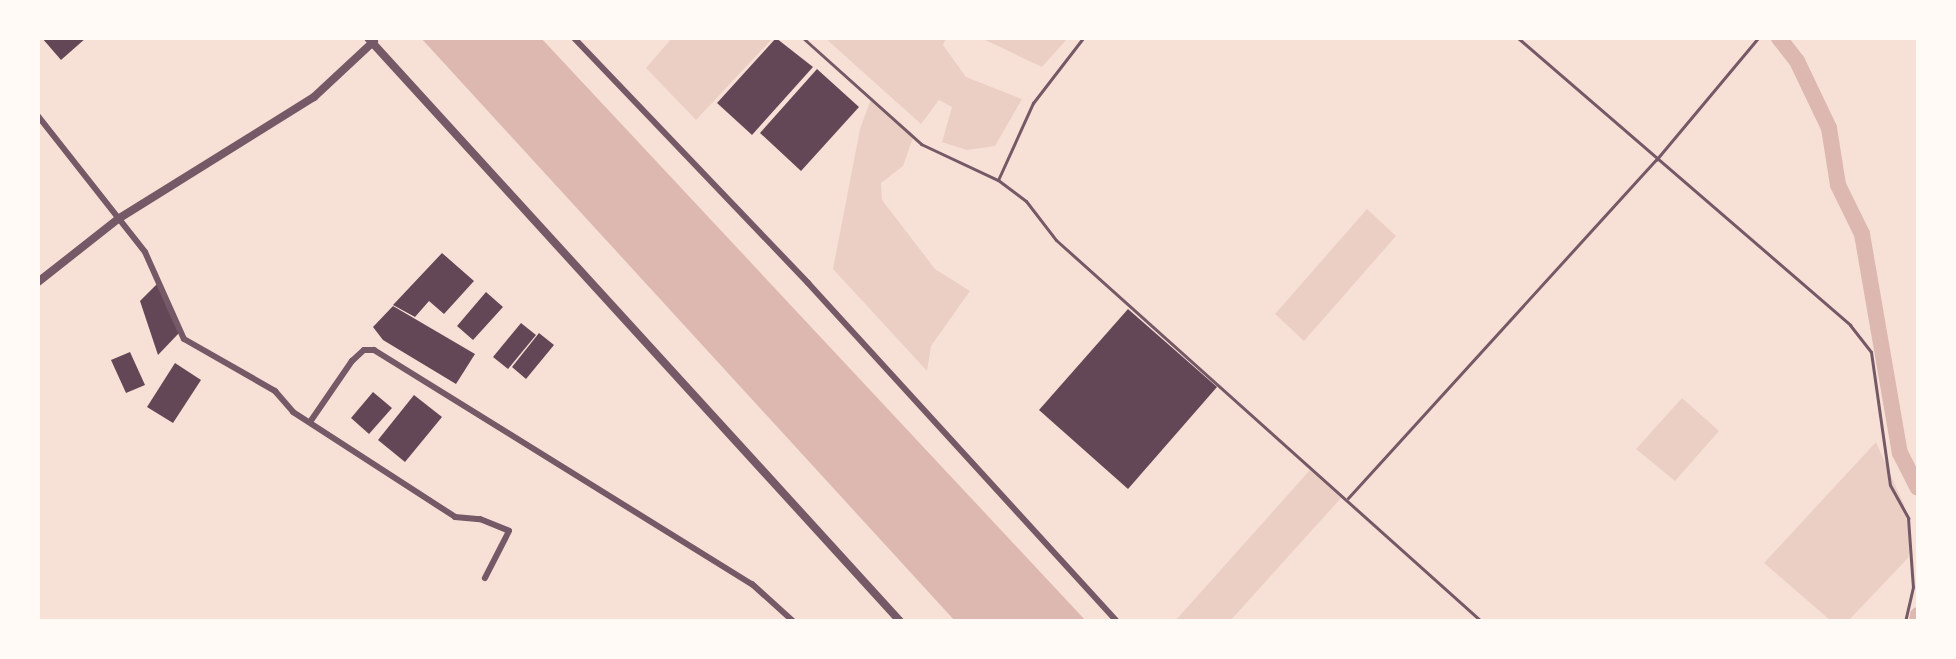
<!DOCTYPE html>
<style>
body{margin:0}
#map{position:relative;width:1956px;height:659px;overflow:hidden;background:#f7e1d7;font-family:Helvetica,sans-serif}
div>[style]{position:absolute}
.green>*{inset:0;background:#ebcfc5}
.water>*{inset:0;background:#dcb8b0}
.canal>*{height:16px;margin:-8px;padding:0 8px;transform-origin:8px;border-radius:8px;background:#dcb8b0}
.building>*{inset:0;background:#644757}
.service>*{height:3px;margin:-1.5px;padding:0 1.5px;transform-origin:1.5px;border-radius:1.5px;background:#755966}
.minor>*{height:6px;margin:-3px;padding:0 3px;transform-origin:3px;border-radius:3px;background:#755966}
.tertiary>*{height:8px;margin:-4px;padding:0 4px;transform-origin:4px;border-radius:4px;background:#755966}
span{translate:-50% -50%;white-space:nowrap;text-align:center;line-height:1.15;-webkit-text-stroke:8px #fffaf5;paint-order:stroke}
.frame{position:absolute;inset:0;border:40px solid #fffaf5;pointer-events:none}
</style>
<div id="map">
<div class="green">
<div style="clip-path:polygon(672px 38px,773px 38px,696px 120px,646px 68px)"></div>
<div style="clip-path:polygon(825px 38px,946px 38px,943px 45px,966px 77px,1022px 99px,995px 146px,967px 150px,942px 142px,952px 107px,939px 100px,921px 124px)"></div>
<div style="clip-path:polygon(981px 38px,1068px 38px,1042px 67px)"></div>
<div style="clip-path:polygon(871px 99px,914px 135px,903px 166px,881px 183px,882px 200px,935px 269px,970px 291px,931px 346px,927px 371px,833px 269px,860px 129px)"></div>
<div style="clip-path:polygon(1367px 209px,1396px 236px,1304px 341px,1275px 314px)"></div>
<div style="clip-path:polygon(1682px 398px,1719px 431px,1675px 481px,1636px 449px)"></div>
<div style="clip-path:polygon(1876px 442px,1904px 505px,1911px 547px,1908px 558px,1848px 621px,1831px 621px,1764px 563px)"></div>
<div style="clip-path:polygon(1310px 470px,1341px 498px,1230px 621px,1175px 621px)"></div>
</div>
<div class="water">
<div style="clip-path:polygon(421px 38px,541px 38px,1086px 621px,955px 621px)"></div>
</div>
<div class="canal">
<div style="left:1779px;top:38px;width:29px;rotate:52deg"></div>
<div style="left:1797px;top:61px;width:74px;rotate:64.5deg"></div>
<div style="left:1829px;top:128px;width:58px;rotate:81deg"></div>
<div style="left:1838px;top:185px;width:55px;rotate:63.9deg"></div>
<div style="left:1862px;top:234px;width:222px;rotate:80.2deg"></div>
<div style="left:1900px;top:453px;width:39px;rotate:63deg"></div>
<div style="left:1917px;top:621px;width:6px;rotate:-81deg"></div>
</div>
<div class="building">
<div style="clip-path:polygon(42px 38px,86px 38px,61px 60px)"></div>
<div style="clip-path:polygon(776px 38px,813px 67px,752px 135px,717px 103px)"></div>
<div style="clip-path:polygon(817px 69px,859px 107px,801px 171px,760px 133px)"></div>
<div style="clip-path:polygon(442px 253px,474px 281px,444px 314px,429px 301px,415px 317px,393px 305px)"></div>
<div style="clip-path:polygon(160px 281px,179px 333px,158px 355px,140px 301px)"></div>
<div style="clip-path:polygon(486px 292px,503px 307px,473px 340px,457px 326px)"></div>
<div style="clip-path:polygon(393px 306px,475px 354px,456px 384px,383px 340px,373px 327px)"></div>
<div style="clip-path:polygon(1128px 309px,1217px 387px,1128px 489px,1039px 410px)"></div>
<div style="clip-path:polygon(521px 323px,536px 335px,508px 369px,493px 357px)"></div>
<div style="clip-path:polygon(539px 333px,554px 345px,526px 379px,512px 367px)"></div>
<div style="clip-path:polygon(130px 352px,145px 385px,126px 393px,111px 360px)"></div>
<div style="clip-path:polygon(175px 363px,201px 380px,173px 423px,147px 407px)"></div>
<div style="clip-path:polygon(373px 392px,392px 408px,369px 434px,351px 418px)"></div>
<div style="clip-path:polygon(414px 395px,442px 417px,405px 462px,378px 440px)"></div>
</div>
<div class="service">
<div style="left:803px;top:38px;width:159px;rotate:41.9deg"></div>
<div style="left:921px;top:144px;width:85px;rotate:25.1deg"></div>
<div style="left:998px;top:180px;width:35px;rotate:37deg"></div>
<div style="left:1026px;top:201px;width:49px;rotate:52.4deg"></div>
<div style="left:1056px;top:240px;width:571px;rotate:41.88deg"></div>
<div style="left:1518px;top:38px;width:439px;rotate:40.8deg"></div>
<div style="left:1850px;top:325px;width:34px;rotate:52deg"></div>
<div style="left:1871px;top:352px;width:134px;rotate:81.9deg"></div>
<div style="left:1890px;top:485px;width:38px;rotate:61deg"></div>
<div style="left:1908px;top:518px;width:69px;rotate:85.9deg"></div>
<div style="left:1913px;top:587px;width:35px;rotate:103deg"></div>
<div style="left:998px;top:180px;width:85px;rotate:-65.6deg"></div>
<div style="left:1033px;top:103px;width:82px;rotate:-52.4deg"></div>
<div style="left:1348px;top:498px;width:457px;rotate:-47.7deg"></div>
<div style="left:1656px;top:160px;width:159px;rotate:-50.1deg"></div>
</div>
<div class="minor">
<div style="left:574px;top:38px;width:339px;rotate:46.3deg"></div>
<div style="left:808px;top:283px;width:458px;rotate:47.6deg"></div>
<div style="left:38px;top:116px;width:173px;rotate:51.8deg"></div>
<div style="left:145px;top:252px;width:95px;rotate:65.9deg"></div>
<div style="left:184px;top:339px;width:105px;rotate:29.7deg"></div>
<div style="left:275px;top:391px;width:28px;rotate:49deg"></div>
<div style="left:293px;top:412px;width:193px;rotate:32.9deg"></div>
<div style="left:455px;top:517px;width:25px;rotate:5deg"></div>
<div style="left:480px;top:519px;width:31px;rotate:22deg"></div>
<div style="left:509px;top:531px;width:53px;rotate:117.1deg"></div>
<div style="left:310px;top:422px;width:74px;rotate:-55.5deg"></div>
<div style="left:352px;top:361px;width:16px;rotate:-43deg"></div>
<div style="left:364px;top:350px;width:10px"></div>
<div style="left:374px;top:350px;width:445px;rotate:31.8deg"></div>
<div style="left:752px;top:584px;width:55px;rotate:42.1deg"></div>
</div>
<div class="tertiary">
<div style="left:368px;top:38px;width:789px;rotate:47.62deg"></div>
<div style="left:38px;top:282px;width:102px;rotate:-38.2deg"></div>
<div style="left:118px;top:219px;width:231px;rotate:-31.9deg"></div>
<div style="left:314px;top:97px;width:82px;rotate:-43deg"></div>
</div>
<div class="frame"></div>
</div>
